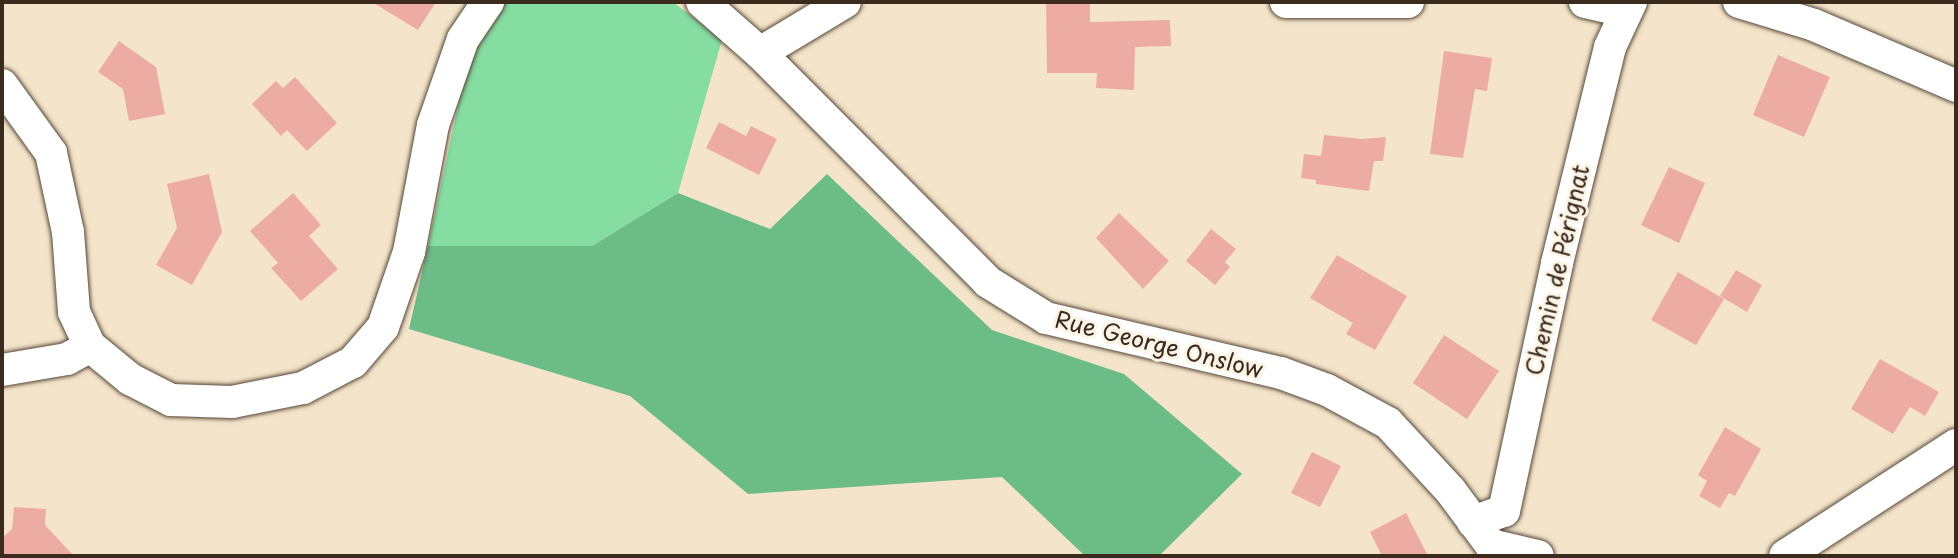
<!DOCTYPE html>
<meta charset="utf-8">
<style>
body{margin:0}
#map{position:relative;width:1958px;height:558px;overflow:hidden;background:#f4e5ca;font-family:"Playpen Sans",sans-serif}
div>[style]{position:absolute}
.green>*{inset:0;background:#85dda2}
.forest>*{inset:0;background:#6cbc88}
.building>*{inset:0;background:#edaca3}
.roads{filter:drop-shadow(0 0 2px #574638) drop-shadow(0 0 2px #574638)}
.minor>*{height:32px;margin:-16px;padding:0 16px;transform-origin:16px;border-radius:16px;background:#fff}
span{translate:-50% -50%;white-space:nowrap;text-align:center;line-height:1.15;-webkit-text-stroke:6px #fcf5e5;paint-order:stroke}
.street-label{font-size:23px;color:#3b2a1e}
.frame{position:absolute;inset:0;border:4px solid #3b2a1e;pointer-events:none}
</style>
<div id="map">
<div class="green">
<div style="clip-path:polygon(504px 2px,673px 2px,722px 40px,678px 193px,592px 246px,428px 246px,466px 68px)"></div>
</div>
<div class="forest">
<div style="clip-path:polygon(827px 174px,992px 330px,1124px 374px,1242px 474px,1159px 556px,1085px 556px,1002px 477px,748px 494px,630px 396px,409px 329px,428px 246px,592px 246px,678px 193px,770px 229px)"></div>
</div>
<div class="building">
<div style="clip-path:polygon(372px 2px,436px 2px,418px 30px)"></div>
<div style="clip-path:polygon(1046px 2px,1090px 2px,1090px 22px,1170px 20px,1171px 46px,1135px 47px,1134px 90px,1096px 88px,1097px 73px,1047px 73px)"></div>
<div style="clip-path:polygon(119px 41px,156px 67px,165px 114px,129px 121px,123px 89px,98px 72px)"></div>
<div style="clip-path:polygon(1444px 51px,1492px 58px,1487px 91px,1475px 89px,1463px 158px,1430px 154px)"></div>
<div style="clip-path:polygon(1778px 55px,1830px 77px,1804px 137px,1753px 115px)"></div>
<div style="clip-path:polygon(295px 77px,337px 123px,307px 151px,287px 130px,281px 136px,252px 104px,276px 81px,283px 88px)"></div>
<div style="clip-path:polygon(719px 122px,746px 136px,751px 126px,777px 139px,759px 175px,706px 148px)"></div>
<div style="clip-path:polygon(1324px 135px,1362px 139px,1386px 137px,1383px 161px,1374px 161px,1369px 191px,1316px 184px,1316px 180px,1301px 178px,1304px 154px,1321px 156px)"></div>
<div style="clip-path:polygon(1669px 167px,1705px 183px,1679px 243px,1641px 225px)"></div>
<div style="clip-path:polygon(209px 174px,222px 232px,192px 285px,156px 265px,177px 228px,167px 184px)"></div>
<div style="clip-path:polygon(293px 193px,321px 225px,309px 236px,338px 269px,301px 301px,271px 268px,278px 263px,250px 231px)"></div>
<div style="clip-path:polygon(1119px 213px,1169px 261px,1143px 289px,1096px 238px)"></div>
<div style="clip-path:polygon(1211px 229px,1236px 249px,1225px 262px,1230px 267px,1215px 285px,1186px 261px)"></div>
<div style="clip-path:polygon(1337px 255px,1407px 296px,1375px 350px,1346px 334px,1353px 323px,1310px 298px)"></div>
<div style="clip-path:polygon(1736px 270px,1762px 285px,1747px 312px,1720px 296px)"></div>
<div style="clip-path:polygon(1678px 272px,1724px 299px,1696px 345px,1651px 320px)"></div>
<div style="clip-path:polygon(1444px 335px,1499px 371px,1467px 419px,1413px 383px)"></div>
<div style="clip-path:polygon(1880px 359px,1939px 392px,1925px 416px,1910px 407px,1893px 434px,1851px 409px)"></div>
<div style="clip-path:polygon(1725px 427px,1761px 449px,1735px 496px,1729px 493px,1720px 508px,1699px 496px,1707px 481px,1698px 475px)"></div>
<div style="clip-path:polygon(1312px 452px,1341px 466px,1320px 507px,1291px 493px)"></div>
<div style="clip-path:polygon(14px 507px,46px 509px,45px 525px,74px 556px,2px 556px,2px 538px,12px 529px)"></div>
<div style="clip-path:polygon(1406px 513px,1428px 556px,1382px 556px,1370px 532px)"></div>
</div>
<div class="roads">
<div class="minor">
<div style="left:702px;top:2px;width:77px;rotate:41.3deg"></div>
<div style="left:760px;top:53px;width:323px;rotate:45.1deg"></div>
<div style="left:988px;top:282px;width:68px;rotate:31.8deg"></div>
<div style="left:1046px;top:318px;width:241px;rotate:13.2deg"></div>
<div style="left:1281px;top:373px;width:49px;rotate:20.3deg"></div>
<div style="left:1327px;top:390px;width:69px;rotate:28.4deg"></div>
<div style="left:1388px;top:423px;width:91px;rotate:47.2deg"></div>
<div style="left:1450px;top:490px;width:82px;rotate:53.4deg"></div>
<div style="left:1286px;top:2px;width:122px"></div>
<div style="left:1585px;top:2px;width:40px;rotate:13deg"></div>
<div style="left:1739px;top:2px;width:78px;rotate:17deg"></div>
<div style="left:1814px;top:25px;width:155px;rotate:23.2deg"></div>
<div style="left:760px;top:53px;width:99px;rotate:-31deg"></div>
<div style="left:2px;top:85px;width:84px;rotate:54.2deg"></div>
<div style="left:51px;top:153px;width:81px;rotate:77.9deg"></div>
<div style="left:68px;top:232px;width:80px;rotate:85.7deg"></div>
<div style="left:74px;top:312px;width:38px;rotate:65deg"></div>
<div style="left:90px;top:346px;width:52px;rotate:39.5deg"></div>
<div style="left:130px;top:379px;width:46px;rotate:27.1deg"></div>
<div style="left:171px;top:400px;width:61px;rotate:1.9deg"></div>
<div style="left:232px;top:402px;width:72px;rotate:-11.2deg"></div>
<div style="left:303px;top:388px;width:56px;rotate:-27.5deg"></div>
<div style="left:353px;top:362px;width:46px;rotate:-49.4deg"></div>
<div style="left:383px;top:327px;width:79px;rotate:-70.9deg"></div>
<div style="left:409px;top:252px;width:129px;rotate:-79.3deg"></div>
<div style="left:433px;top:125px;width:91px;rotate:-70.8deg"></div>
<div style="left:463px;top:39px;width:45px;rotate:-56deg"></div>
<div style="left:2px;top:370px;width:66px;rotate:-9.6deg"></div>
<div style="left:67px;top:359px;width:26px;rotate:-29deg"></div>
<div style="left:1473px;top:522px;width:33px;rotate:-20deg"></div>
<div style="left:1504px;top:511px;width:254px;rotate:-77.9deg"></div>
<div style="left:1557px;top:263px;width:222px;rotate:-76.2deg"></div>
<div style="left:1610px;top:47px;width:50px;rotate:-65deg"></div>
<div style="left:1491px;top:545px;width:48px;rotate:13.2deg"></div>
<div style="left:1785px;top:556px;width:204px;rotate:-33deg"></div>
</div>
</div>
<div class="street-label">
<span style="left:1557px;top:270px;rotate:-77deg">Chemin de Pérignat</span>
<span style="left:1159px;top:344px;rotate:14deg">Rue George Onslow</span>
</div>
<div class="frame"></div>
</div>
